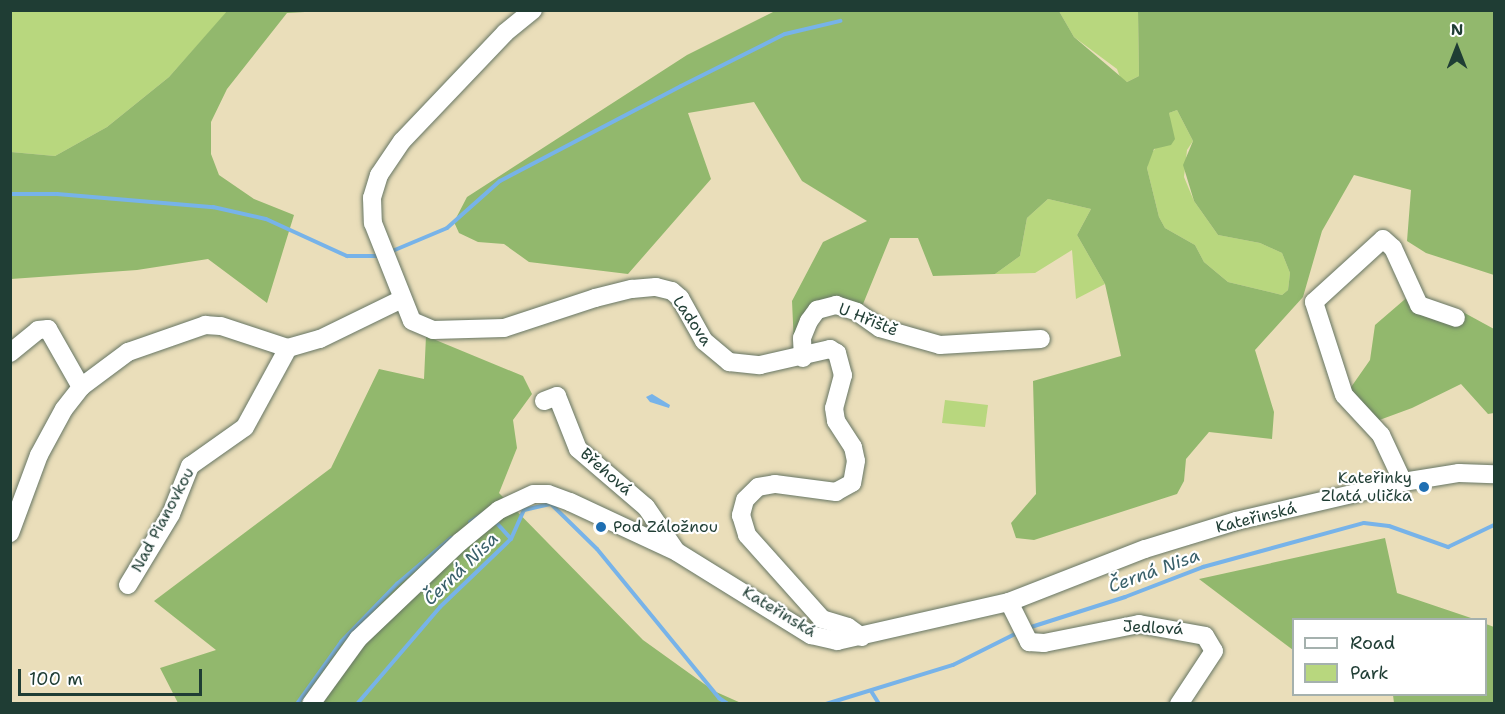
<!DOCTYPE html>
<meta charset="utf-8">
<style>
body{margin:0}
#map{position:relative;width:1505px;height:714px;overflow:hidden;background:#eadeba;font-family:"Shantell Sans",sans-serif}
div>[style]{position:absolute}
.green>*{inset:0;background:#b8d77e}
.forest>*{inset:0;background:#92b86d}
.water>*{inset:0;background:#77b3e9}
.stream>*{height:4px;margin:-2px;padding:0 2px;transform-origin:2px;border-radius:2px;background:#77b3e9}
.roads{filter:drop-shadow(0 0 2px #667563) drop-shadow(0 0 2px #667563)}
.minor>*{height:18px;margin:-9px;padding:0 9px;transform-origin:9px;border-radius:9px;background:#fff}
.dots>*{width:16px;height:16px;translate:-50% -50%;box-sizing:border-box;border:3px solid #fff;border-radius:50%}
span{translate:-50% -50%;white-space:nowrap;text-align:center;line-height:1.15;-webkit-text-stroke:4.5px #fff;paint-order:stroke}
.street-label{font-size:16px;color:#1f3d34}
.poi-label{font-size:16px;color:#1f3d34}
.right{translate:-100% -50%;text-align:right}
.left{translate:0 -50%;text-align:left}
.water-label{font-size:18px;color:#39606a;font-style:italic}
.frame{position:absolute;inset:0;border:12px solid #1f3d34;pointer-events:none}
.legend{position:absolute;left:1292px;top:618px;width:195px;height:78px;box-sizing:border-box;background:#fff;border:2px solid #a5b1ae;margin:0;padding:8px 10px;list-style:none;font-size:18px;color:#1f3d34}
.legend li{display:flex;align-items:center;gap:12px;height:30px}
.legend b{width:30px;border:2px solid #a5b1ae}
.north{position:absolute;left:1427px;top:18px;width:60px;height:60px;-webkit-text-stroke:4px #fff;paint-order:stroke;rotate:0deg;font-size:16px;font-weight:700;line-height:24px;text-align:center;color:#1f3d34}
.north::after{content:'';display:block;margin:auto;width:21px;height:27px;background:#1f3d34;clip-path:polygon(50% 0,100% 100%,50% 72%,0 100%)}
.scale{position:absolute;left:18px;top:669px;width:184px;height:27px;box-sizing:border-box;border:3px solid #1f3d34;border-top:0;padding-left:8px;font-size:18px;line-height:21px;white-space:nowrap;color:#1f3d34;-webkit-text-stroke:4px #fff;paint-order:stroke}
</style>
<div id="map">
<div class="green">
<div style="clip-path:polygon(10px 11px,228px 11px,169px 77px,107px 127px,55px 156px,11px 152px)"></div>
<div style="clip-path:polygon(1059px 11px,1138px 11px,1139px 76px,1127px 82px,1120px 77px,1117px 69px,1074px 37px)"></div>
<div style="clip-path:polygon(1177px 110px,1193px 141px,1187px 150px,1184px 177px,1194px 201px,1218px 235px,1260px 243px,1282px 253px,1290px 273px,1288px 290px,1282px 295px,1228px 282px,1204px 262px,1195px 245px,1165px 228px,1159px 217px,1147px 168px,1150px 155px,1171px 129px,1169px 113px)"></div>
<div style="clip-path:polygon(1048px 199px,1091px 209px,1077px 235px,1105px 284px,1076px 299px,1072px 250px,1035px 273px,995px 274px,1020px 256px,1027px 218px)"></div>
<div style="clip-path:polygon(945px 400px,988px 405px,985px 427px,942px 423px)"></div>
</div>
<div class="forest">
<div style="clip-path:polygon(228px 10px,323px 11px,287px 13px,227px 89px,211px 122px,211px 154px,219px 175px,254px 199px,294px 215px,267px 303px,208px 259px,137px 270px,11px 279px,11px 152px,55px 156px,107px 127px,169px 77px)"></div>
<div style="clip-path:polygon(evenodd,775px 11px,1059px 11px,1074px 37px,1127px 82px,1139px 76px,1138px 11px,1494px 11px,1494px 275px,1426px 253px,1407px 241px,1411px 190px,1354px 175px,1322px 231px,1303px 297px,1255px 350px,1274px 412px,1272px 439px,1209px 432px,1186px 459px,1184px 481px,1177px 494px,1034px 540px,1016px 538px,1011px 523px,1036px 494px,1033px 381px,1121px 356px,1105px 284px,1077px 235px,1091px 209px,1048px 199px,1027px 218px,1020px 256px,995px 274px,933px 276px,918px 238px,890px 238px,861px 309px,837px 300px,794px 345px,792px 301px,823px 242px,867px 221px,802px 181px,754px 102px,688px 113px,711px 179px,628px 274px,529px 262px,504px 244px,478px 242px,459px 233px,454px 222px,467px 197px,687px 55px,775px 11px,1177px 110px,1193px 141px,1183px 165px,1194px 201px,1218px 235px,1260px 243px,1282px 253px,1290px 273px,1288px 290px,1282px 295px,1228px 282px,1204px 262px,1195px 245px,1165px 228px,1159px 217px,1147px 168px,1154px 149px,1171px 145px,1175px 139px,1169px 113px,1177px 110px)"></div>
<div style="clip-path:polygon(1411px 294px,1461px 311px,1494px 329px,1494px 413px,1488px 414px,1461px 384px,1412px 408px,1374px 422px,1349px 390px,1370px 360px,1375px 325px)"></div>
<div style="clip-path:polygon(426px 336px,523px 376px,532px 394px,513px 420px,517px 448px,499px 493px,643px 640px,714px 691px,741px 703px,178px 703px,160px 668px,216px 650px,154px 601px,331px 468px,379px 369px,424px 379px)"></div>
<div style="clip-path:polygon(1385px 538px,1397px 593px,1474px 619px,1294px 620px,1293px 650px,1199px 579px)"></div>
<div style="clip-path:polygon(1486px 624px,1494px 627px,1494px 703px,1394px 703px,1393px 695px,1486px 694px)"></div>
</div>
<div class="water">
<div style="clip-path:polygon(652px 394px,670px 405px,669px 408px,650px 402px,646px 397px)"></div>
</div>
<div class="stream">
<div style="left:10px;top:194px;width:47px"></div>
<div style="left:57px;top:194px;width:157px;rotate:4.8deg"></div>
<div style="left:213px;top:207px;width:54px;rotate:12.8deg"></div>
<div style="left:266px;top:219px;width:89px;rotate:24.6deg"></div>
<div style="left:347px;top:256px;width:34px"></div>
<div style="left:390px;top:252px;width:62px;rotate:-22.8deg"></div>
<div style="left:447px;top:228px;width:71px;rotate:-41.6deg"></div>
<div style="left:500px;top:181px;width:204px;rotate:-27.7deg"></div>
<div style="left:681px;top:86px;width:116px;rotate:-26.6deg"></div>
<div style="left:785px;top:34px;width:57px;rotate:-13.3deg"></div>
<div style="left:494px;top:520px;width:25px;rotate:48deg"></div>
<div style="left:470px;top:522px;width:19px;rotate:-32deg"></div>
<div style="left:1028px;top:628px;width:102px;rotate:-17.7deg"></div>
<div style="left:1125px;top:597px;width:84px;rotate:-21deg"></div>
<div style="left:1203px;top:567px;width:167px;rotate:-15.3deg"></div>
<div style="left:1364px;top:523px;width:25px;rotate:7deg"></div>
<div style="left:1389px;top:526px;width:63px;rotate:19.6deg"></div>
<div style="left:1448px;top:547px;width:51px;rotate:-25.6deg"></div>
<div style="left:871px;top:691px;width:15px;rotate:58deg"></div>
<div style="left:297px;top:704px;width:76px;rotate:-54.6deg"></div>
<div style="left:341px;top:642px;width:81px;rotate:-46deg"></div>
<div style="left:397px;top:584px;width:71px;rotate:-40.4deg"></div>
<div style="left:357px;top:704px;width:128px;rotate:-49.4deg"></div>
<div style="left:440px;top:607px;width:98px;rotate:-43.8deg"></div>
<div style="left:511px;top:539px;width:32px;rotate:-66deg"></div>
<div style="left:524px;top:510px;width:28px;rotate:-13deg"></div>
<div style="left:551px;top:504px;width:64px;rotate:44.4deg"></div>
<div style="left:597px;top:549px;width:193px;rotate:50.7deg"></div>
<div style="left:719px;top:698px;width:11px;rotate:34deg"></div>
<div style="left:826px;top:704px;width:133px;rotate:-17.1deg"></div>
<div style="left:953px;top:665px;width:74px;rotate:-26.6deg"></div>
</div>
<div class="roads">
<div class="minor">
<div style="left:533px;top:10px;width:36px;rotate:141deg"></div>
<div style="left:505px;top:33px;width:149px;rotate:133.6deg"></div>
<div style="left:402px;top:141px;width:41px;rotate:124.1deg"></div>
<div style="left:379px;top:175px;width:24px;rotate:107deg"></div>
<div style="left:372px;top:198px;width:25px;rotate:88deg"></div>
<div style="left:373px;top:223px;width:105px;rotate:68.3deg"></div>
<div style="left:412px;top:321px;width:23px;rotate:23deg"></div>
<div style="left:433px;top:330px;width:71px;rotate:-1.6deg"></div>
<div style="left:504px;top:328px;width:96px;rotate:-18.2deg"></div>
<div style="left:595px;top:298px;width:38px;rotate:-14deg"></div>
<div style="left:632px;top:289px;width:24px;rotate:-5deg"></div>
<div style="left:656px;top:287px;width:16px;rotate:14deg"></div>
<div style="left:672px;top:291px;width:11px;rotate:41deg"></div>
<div style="left:680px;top:298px;width:49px;rotate:60.8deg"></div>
<div style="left:704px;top:341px;width:33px;rotate:40deg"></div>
<div style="left:729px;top:362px;width:31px;rotate:6deg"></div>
<div style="left:760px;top:365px;width:72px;rotate:-12.9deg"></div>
<div style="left:830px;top:349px;width:8px;rotate:30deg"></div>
<div style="left:837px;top:353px;width:23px;rotate:75deg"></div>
<div style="left:843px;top:375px;width:34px;rotate:105deg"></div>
<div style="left:834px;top:408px;width:13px;rotate:81deg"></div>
<div style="left:836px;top:421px;width:31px;rotate:57deg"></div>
<div style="left:853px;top:447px;width:14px;rotate:78deg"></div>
<div style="left:856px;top:461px;width:22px;rotate:100deg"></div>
<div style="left:852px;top:483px;width:18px;rotate:151deg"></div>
<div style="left:836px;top:492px;width:62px;rotate:-172.5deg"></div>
<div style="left:775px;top:484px;width:17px;rotate:170deg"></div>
<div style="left:758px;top:487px;width:18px;rotate:135deg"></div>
<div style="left:745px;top:500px;width:16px;rotate:105deg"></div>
<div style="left:741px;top:515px;width:21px;rotate:73deg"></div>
<div style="left:747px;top:535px;width:113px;rotate:48.2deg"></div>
<div style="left:822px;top:619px;width:27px;rotate:17deg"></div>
<div style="left:848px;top:627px;width:17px;rotate:36deg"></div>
<div style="left:10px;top:353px;width:36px;rotate:-39deg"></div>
<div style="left:38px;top:330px;width:10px;rotate:-6deg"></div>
<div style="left:48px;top:329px;width:67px;rotate:60.4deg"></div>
<div style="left:803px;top:358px;width:20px;rotate:-93deg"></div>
<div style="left:802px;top:338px;width:18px;rotate:-68deg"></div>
<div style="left:809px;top:321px;width:14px;rotate:-54deg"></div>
<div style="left:817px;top:310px;width:20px;rotate:-15deg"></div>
<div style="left:836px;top:305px;width:22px;rotate:18deg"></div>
<div style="left:857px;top:312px;width:28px;rotate:35deg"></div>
<div style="left:880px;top:328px;width:62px;rotate:15.8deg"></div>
<div style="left:940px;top:345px;width:101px;rotate:-3.4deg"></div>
<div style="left:544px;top:401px;width:14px;rotate:-21deg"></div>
<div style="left:557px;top:396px;width:57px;rotate:68.4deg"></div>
<div style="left:578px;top:449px;width:89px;rotate:40.5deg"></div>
<div style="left:646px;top:507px;width:53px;rotate:55.7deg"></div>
<div style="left:1403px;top:482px;width:52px;rotate:-115.1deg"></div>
<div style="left:1381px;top:435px;width:54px;rotate:-132.8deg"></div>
<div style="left:1344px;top:395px;width:98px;rotate:-107.9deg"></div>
<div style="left:1314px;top:302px;width:93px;rotate:-42.4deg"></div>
<div style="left:1383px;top:239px;width:13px;rotate:42deg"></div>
<div style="left:1393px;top:248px;width:63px;rotate:65.5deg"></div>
<div style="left:1419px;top:305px;width:39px;rotate:19deg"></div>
<div style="left:10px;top:533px;width:83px;rotate:-69.6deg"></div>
<div style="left:39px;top:455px;width:52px;rotate:-61.5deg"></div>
<div style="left:64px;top:409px;width:28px;rotate:-52deg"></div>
<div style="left:81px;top:387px;width:59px;rotate:-36.7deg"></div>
<div style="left:128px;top:352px;width:82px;rotate:-19.3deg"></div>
<div style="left:205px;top:325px;width:16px;rotate:4deg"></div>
<div style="left:221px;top:326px;width:71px;rotate:18.2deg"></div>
<div style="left:288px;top:348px;width:33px;rotate:-16deg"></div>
<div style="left:320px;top:339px;width:89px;rotate:-26deg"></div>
<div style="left:128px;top:585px;width:83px;rotate:-58.8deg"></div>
<div style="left:171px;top:514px;width:52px;rotate:-68.4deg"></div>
<div style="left:190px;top:466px;width:67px;rotate:-35.3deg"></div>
<div style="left:245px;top:427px;width:90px;rotate:-61.4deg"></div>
<div style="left:1009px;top:602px;width:45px;rotate:63.4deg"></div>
<div style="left:1029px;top:642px;width:15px;rotate:4deg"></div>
<div style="left:1044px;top:643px;width:97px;rotate:-11.3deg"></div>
<div style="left:1139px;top:624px;width:67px;rotate:10.3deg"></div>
<div style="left:1205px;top:636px;width:17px;rotate:59deg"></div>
<div style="left:1214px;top:651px;width:64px;rotate:123.4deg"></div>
<div style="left:311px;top:704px;width:80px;rotate:-54.1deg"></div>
<div style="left:358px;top:639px;width:141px;rotate:-43.6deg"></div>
<div style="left:460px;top:542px;width:50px;rotate:-39.4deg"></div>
<div style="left:499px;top:510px;width:38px;rotate:-25deg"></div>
<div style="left:534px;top:494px;width:14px"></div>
<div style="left:548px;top:494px;width:23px;rotate:20deg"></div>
<div style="left:570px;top:502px;width:118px;rotate:25deg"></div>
<div style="left:677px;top:552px;width:158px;rotate:31.8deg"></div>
<div style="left:811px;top:635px;width:27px;rotate:13deg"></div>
<div style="left:837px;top:641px;width:176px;rotate:-12.8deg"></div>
<div style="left:1009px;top:602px;width:146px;rotate:-21.3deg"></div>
<div style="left:1145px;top:549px;width:95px;rotate:-17.1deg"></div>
<div style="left:1236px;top:521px;width:171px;rotate:-13.1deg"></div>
<div style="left:1403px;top:482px;width:57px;rotate:-9.1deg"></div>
<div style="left:1459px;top:473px;width:35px;rotate:2deg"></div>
</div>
</div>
<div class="dots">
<div style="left:1424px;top:487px;background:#1f6fb2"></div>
<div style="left:601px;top:527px;background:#1f6fb2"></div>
</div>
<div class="street-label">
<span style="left:868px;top:320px;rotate:22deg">U Hřiště</span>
<span style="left:692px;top:321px;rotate:56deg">Ladova</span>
<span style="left:606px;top:472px;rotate:41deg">Břehová</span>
<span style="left:1256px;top:518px;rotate:-14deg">Kateřinská</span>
<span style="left:163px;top:520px;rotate:-62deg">Nad Pianovkou</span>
<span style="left:779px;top:612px;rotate:31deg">Kateřinská</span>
<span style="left:1153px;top:628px;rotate:3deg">Jedlová</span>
</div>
<div class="poi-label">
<span class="right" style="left:1412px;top:487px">Kateřinky<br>Zlatá ulička</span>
<span class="left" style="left:613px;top:527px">Pod Záložnou</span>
</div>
<div class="water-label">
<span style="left:461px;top:569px;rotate:-44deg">Černá Nisa</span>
<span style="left:1154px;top:571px;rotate:-20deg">Černá Nisa</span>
</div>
<div class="frame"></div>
<ul class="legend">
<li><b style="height:8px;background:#fff"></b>Road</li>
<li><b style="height:16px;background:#b8d77e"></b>Park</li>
</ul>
<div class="north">N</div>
<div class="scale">100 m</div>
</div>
